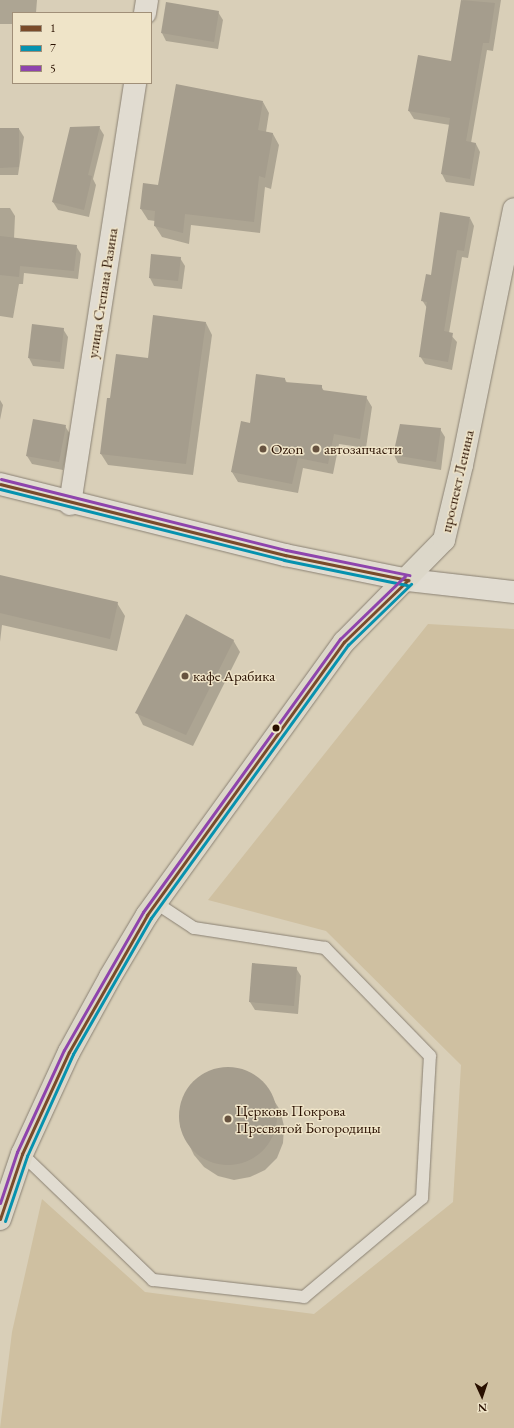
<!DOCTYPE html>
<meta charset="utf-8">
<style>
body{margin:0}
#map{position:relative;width:514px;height:1428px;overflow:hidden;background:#d9cfb8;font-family:"EB Garamond",serif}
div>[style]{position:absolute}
.green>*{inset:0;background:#cfc0a1}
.shadow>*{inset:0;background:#0003}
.building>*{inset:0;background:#a59d8d}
.round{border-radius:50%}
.roads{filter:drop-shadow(0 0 1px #8a8173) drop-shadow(0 0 1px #8a8173)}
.lane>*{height:12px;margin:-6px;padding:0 6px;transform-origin:6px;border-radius:6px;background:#e1dcd1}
.street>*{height:22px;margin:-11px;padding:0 11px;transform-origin:11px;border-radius:11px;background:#e1dcd1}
.secondary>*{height:22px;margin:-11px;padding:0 11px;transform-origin:11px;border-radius:11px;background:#e1dcd1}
.primary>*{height:22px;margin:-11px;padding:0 11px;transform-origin:11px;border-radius:11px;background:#dcd7c9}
.bus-1>*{height:3px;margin:-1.5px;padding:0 1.5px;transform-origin:1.5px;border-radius:1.5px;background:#7a4b2a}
.bus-2>*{height:3px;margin:-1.5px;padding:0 1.5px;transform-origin:1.5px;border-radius:1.5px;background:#0692af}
.bus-3>*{height:3px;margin:-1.5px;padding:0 1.5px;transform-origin:1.5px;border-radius:1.5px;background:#8e44ad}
.dots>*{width:11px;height:11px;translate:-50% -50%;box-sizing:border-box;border:2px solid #efe4c8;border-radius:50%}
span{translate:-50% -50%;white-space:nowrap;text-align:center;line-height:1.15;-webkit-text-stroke:3px #efe4c8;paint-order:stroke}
.street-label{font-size:15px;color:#291000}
.poi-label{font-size:15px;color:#291000}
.left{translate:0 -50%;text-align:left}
.legend{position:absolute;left:12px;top:12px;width:140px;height:72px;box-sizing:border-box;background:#efe4c8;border:1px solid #a08f78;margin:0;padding:5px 7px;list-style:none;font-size:12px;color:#291000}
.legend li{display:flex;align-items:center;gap:8px;height:20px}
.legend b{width:20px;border:1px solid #a08f78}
.north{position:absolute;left:462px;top:1376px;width:40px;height:40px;-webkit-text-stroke:3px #efe4c8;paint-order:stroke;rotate:177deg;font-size:11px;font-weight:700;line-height:16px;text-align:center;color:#291000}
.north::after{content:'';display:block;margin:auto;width:14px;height:18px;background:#291000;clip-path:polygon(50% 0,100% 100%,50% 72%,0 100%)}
</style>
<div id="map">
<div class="green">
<div style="clip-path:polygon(428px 624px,514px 629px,514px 1428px,0 1428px,12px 1332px,42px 1199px,145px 1292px,314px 1314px,453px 1202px,461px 1065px,326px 931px,208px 900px)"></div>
</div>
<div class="shadow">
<div style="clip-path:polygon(0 0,37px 0,36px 13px,13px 13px,13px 24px,0 24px)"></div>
<div style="clip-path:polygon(463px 0,501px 0,493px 51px,487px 50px,471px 143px,476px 144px,480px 152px,474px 186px,446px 182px,442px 174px,450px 125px,414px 119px,409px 111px,452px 62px)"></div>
<div style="clip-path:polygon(218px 12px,223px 20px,218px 49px,166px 41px,162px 33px)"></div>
<div style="clip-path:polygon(263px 102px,269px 113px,266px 132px,273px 134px,279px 145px,271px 189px,265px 187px,260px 233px,191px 225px,189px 244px,162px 237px,155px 226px,155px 221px,148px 220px,141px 209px,158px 186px)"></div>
<div style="clip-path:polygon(99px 127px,104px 135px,93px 179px,96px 185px,89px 217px,58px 210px,53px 202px)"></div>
<div style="clip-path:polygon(0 129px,19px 129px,24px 137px,18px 175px,0 175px)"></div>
<div style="clip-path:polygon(0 208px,10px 208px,15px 216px,14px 239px,76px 246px,81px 254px,78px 279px,24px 273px,23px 284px,19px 284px,13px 318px,0 316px)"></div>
<div style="clip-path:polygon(470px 218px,474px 226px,468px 258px,462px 257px,449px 333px,457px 342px,452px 370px,425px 364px,420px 356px,427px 308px,422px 300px,432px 276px)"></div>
<div style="clip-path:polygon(180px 258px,185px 266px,182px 289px,154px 286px,150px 278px)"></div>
<div style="clip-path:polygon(206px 323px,212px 335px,193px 475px,108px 465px,101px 454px,111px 399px,148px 359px)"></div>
<div style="clip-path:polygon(63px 329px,68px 337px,64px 369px,33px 366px,29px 358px)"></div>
<div style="clip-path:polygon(285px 379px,287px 383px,321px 386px,324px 391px,366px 397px,372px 407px,366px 448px,339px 444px,333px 474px,303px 468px,298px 493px,238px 482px,232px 472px,251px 424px)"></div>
<div style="clip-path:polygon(0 400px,3px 405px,0 420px)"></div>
<div style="clip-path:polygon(401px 425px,440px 429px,445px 437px,441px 470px,398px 463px,394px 455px)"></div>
<div style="clip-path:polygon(65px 426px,70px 434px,63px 470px,32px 464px,27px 456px)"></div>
<div style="clip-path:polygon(0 576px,117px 603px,125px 616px,117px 651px,2px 625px,0 642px)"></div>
<div style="clip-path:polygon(233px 640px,240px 652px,193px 746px,143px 725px,137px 713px)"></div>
<div style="clip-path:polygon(296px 968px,301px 976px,298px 1014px,255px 1010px,250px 1002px)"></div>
<div style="clip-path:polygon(233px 1068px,248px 1072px,262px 1082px,280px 1110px,284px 1126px,283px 1143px,277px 1158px,265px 1170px,250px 1177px,234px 1180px,218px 1176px,204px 1167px,194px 1155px,180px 1126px,180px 1111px,184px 1096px,192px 1084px,204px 1074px,218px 1069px)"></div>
</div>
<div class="building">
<div style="clip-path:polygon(461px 0,495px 3px,489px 43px,483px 43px,466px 141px,476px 143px,470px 179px,441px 174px,450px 118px,408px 111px,418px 55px,451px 61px)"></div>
<div style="clip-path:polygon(166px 2px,219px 11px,214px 42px,161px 33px)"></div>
<div style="clip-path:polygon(176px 84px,263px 101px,258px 130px,273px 133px,265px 178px,259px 176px,254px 222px,185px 214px,183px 233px,154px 226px,155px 211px,140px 209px,143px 183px,158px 185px)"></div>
<div style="clip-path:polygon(100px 126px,88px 175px,92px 176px,84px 210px,52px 202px,70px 127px)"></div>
<div style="clip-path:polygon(0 128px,19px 128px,19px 167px,0 168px)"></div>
<div style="clip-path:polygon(440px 212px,470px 217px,464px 251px,457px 250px,444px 331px,453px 333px,448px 362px,419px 357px,427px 302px,421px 301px,426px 274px,431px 275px)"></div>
<div style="clip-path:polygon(0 236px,77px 245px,74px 271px,20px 266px,19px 277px,0 275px)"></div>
<div style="clip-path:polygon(151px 254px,181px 257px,178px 281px,149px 278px)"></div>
<div style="clip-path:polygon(153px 315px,206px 322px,186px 464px,100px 454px,107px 398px,110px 398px,116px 354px,148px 358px)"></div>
<div style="clip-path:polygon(32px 324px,64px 328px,60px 362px,28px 358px)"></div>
<div style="clip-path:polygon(256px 374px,285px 378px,285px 382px,322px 385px,322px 390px,367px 396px,360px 439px,334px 434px,328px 464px,298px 458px,292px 484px,231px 472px,241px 421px,250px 423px)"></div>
<div style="clip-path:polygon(33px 419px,66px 425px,59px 462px,26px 456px)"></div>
<div style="clip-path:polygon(400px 424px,441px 428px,436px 462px,393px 455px)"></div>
<div style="clip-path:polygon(0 575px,118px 602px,110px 639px,0 613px)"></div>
<div style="clip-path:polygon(186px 614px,234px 640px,186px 735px,135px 713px)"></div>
<div style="clip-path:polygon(252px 963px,297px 967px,294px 1006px,249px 1002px)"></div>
<div class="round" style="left:179px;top:1067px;width:98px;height:98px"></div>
</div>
<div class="roads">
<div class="lane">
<div style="left:22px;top:1154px;width:182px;rotate:43.9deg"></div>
<div style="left:153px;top:1280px;width:152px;rotate:6.4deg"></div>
<div style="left:304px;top:1297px;width:154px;rotate:-40deg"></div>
<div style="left:422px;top:1198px;width:142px;rotate:-86.8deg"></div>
<div style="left:430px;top:1056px;width:151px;rotate:-134.2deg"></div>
<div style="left:325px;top:948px;width:133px;rotate:-171.3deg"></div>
<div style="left:194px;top:928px;width:45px;rotate:-146.7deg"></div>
</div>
<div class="street">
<div style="left:145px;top:13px;width:13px;rotate:-81deg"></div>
<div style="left:70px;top:504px;width:426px;rotate:-81.2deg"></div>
</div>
<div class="secondary">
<div style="left:0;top:484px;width:294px;rotate:14deg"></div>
<div style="left:285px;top:555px;width:126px;rotate:11.5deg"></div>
<div style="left:408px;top:580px;width:107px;rotate:6.5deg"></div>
</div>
<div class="primary">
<div style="left:0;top:1219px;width:69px;rotate:-71.3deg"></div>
<div style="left:22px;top:1154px;width:112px;rotate:-65.3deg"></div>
<div style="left:69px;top:1052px;width:85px;rotate:-61.3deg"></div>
<div style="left:110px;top:977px;width:72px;rotate:-59.2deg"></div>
<div style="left:147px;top:915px;width:337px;rotate:-54.2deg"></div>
<div style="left:344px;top:642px;width:143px;rotate:-45.6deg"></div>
<div style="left:444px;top:540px;width:77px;rotate:-76.5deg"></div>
<div style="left:462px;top:465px;width:261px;rotate:-78.5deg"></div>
</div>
</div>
<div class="bus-1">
<div style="left:0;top:484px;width:294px;rotate:14deg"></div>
<div style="left:285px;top:555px;width:126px;rotate:11.5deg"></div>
<div style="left:0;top:1219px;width:69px;rotate:-71.3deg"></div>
<div style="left:22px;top:1154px;width:112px;rotate:-65.3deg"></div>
<div style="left:69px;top:1052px;width:158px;rotate:-60.3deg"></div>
<div style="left:147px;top:915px;width:337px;rotate:-54.2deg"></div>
<div style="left:344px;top:642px;width:89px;rotate:-44.1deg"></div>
</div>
<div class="bus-2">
<div style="left:0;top:489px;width:293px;rotate:14deg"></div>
<div style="left:284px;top:560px;width:126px;rotate:11.5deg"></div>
<div style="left:5px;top:1221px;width:69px;rotate:-71.3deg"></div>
<div style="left:27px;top:1156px;width:112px;rotate:-65.7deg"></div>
<div style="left:73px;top:1054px;width:157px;rotate:-60.2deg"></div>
<div style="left:151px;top:918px;width:337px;rotate:-54.2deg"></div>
<div style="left:348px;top:645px;width:88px;rotate:-44.1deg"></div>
</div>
<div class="bus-3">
<div style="left:1px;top:479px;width:294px;rotate:14deg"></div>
<div style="left:286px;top:550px;width:126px;rotate:11.5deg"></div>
<div style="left:0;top:1203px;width:54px;rotate:-71.6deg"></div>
<div style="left:17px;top:1152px;width:112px;rotate:-65.3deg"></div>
<div style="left:64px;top:1050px;width:159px;rotate:-60.2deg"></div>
<div style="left:143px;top:912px;width:337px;rotate:-54.2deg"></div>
<div style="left:340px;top:639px;width:91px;rotate:-44.1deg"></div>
</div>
<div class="dots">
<div style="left:263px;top:449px;background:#675340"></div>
<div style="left:316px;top:449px;background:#675340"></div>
<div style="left:185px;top:676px;background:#675340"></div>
<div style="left:276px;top:728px;background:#291000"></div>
<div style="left:228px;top:1119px;background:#675340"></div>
</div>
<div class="street-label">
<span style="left:102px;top:293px;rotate:-81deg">улица Степана Разина</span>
<span style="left:457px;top:481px;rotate:-77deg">проспект Ленина</span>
</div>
<div class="poi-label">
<span class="left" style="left:271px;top:449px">Ozon</span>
<span class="left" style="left:324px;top:449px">автозапчасти</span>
<span class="left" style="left:193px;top:676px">кафе Арабика</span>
<span class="left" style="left:236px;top:1119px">Церковь Покрова<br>Пресвятой Богородицы</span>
</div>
<ul class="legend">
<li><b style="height:5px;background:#7a4b2a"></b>1</li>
<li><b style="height:5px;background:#0692af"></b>7</li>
<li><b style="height:5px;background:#8e44ad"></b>5</li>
</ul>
<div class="north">N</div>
</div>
